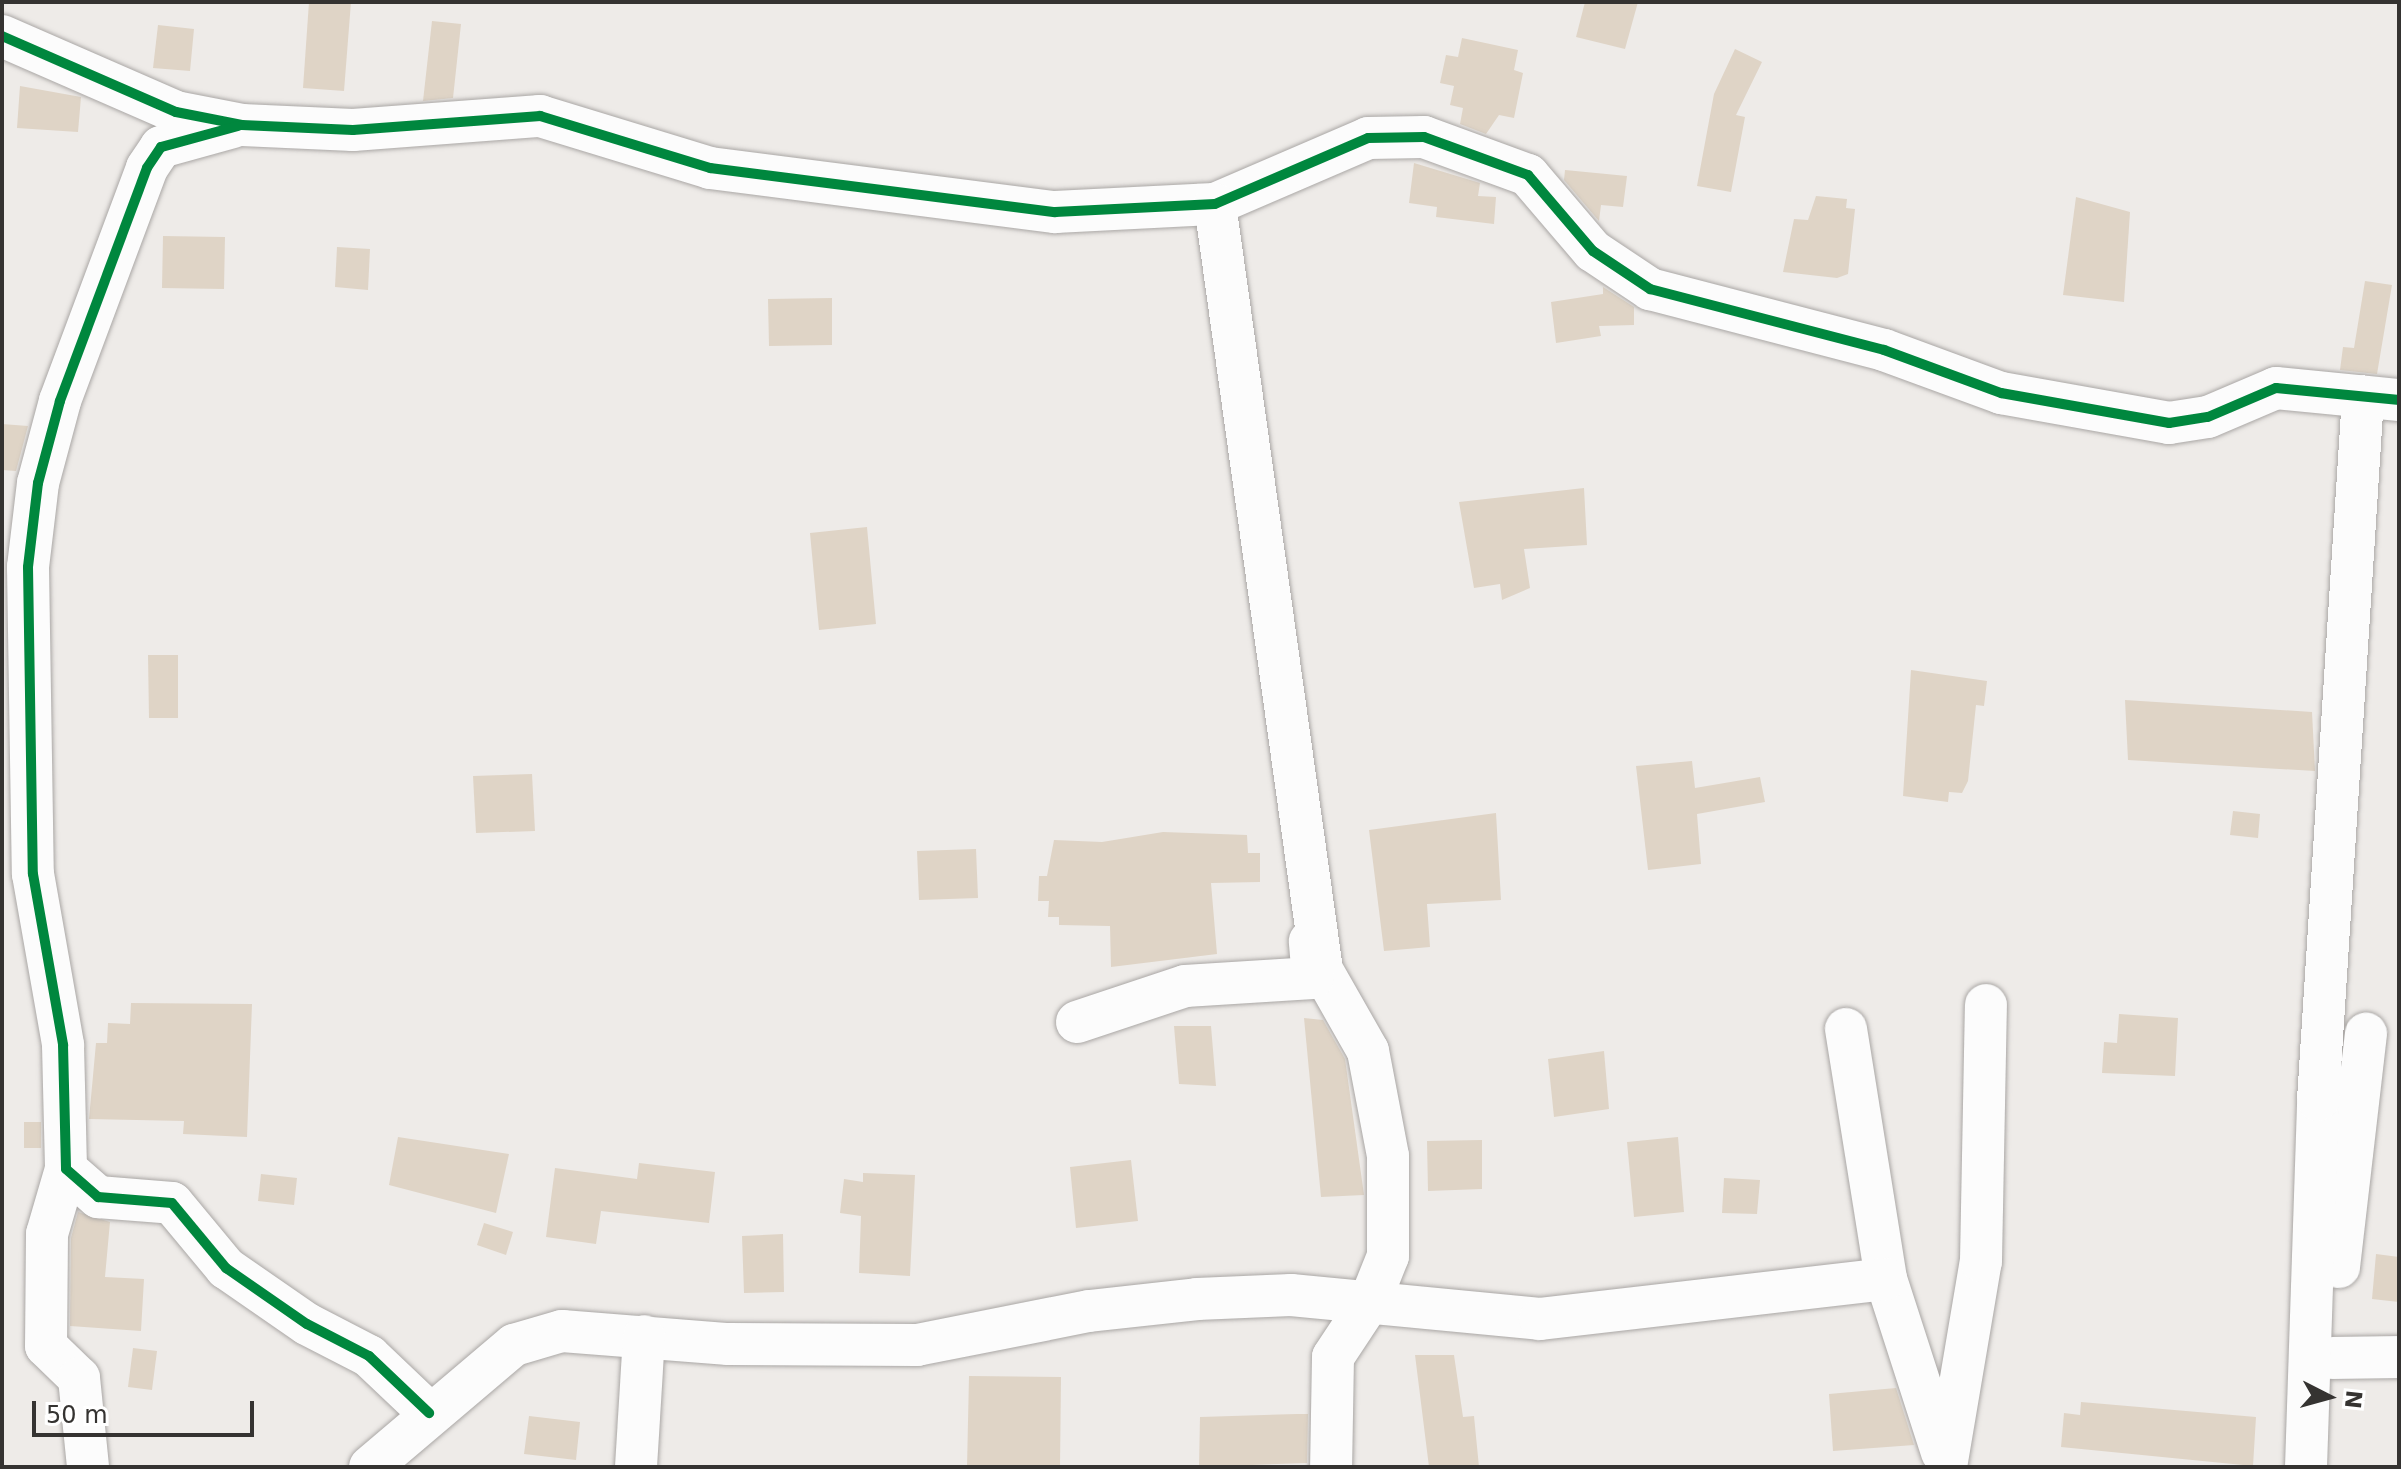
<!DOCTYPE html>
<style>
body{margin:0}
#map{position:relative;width:2401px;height:1469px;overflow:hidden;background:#eeebe8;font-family:"DejaVu Sans",sans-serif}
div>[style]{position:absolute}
.building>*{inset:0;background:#dfd4c6}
.roads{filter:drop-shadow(0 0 2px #aaa7a5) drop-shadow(0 0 2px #aaa7a5)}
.minor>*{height:42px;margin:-21px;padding:0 21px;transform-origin:21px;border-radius:21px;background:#fcfcfc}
.cycleway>*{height:10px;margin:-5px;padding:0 5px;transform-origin:5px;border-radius:5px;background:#00873e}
span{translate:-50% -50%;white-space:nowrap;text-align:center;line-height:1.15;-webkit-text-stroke:6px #fff;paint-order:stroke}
.frame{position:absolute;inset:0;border:4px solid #353331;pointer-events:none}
.north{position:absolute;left:2289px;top:1357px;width:80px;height:80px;-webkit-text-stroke:6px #fff;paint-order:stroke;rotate:96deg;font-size:22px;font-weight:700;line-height:32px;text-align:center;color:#353331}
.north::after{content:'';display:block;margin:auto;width:28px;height:36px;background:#353331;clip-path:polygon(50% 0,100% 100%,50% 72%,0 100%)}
.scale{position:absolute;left:32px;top:1401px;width:222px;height:36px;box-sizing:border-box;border:4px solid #353331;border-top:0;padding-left:10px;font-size:24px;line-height:28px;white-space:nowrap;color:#353331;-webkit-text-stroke:6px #fff;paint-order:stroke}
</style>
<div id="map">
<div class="building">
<div style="clip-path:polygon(309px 2px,351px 2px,344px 91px,303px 88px)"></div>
<div style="clip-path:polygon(1585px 2px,1638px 2px,1625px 49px,1576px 37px)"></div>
<div style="clip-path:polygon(432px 21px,461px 24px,453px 98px,423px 101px)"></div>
<div style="clip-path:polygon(158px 25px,194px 29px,190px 71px,153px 68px)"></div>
<div style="clip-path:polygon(1462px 38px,1518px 50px,1514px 70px,1523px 73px,1514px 118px,1499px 115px,1486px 134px,1460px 124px,1463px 108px,1450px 105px,1454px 86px,1440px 83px,1446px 55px,1458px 57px)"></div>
<div style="clip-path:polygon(1735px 49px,1762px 62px,1736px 115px,1745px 117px,1731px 192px,1697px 186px,1714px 94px)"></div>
<div style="clip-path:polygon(20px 86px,81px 97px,78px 132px,17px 128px)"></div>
<div style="clip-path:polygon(1414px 163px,1480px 183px,1478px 196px,1496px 197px,1494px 224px,1436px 217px,1437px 207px,1409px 203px)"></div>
<div style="clip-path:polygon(1565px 170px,1627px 176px,1623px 207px,1601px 205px,1599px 221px,1564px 180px)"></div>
<div style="clip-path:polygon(1816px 196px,1847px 199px,1846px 208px,1855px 209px,1848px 274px,1837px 278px,1783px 272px,1794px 219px,1808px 220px)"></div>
<div style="clip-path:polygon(2076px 197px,2130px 212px,2124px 302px,2063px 295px)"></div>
<div style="clip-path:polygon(163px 236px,225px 237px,224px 289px,162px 288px)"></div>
<div style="clip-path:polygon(337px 247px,370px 249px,368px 290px,335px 287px)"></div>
<div style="clip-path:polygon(2365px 281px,2392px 285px,2377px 374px,2340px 370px,2343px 347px,2354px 348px)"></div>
<div style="clip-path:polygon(1603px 287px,1634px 307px,1634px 325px,1599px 326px,1601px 336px,1556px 343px,1551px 302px,1603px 294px)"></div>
<div style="clip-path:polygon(832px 298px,832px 345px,769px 346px,768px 299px)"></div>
<div style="clip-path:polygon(2px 424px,28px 426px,16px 471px,2px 470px)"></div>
<div style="clip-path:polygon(1584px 488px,1587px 545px,1524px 549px,1530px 588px,1502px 600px,1500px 584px,1474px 588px,1459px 502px)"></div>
<div style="clip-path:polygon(867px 527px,876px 624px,819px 630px,810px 533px)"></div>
<div style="clip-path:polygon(148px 655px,178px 655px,178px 718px,149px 718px)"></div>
<div style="clip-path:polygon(1911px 670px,1987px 681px,1984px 706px,1976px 705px,1968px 781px,1962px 793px,1949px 792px,1948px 802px,1903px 796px)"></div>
<div style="clip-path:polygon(2125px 700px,2312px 712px,2315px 771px,2128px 760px)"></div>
<div style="clip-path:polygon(1692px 761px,1695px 788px,1760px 777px,1765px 802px,1697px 814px,1701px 864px,1648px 870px,1636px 766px)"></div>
<div style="clip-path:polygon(532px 774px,535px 831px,476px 833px,473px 776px)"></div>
<div style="clip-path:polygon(2233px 811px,2260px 814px,2258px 838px,2230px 835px)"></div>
<div style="clip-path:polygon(1496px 813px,1501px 900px,1427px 904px,1430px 947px,1384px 951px,1369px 830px)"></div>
<div style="clip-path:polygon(1163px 832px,1247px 835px,1248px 853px,1260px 853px,1260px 882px,1211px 883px,1217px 954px,1111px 967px,1110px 926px,1059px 925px,1059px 917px,1048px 917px,1049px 901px,1038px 901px,1039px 876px,1047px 876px,1054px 840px,1102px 842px)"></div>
<div style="clip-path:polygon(976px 849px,978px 898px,919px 900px,917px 851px)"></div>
<div style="clip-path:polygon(131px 1003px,252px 1004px,247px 1137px,183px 1134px,184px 1121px,89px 1119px,96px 1043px,107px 1043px,108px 1023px,130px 1024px)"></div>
<div style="clip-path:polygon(2119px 1014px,2178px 1018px,2175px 1076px,2102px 1073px,2104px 1042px,2117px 1043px)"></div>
<div style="clip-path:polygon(1304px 1018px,1323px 1020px,1345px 1059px,1364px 1195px,1321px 1197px)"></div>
<div style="clip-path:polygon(1174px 1026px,1211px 1026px,1216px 1086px,1179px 1084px)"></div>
<div style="clip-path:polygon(1604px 1051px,1609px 1109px,1554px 1117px,1548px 1059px)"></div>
<div style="clip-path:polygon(24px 1122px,41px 1122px,41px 1148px,24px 1148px)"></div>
<div style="clip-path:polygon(398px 1137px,509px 1154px,496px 1213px,389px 1185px)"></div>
<div style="clip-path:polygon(1678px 1137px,1684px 1212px,1634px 1217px,1627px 1142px)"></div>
<div style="clip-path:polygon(1482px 1140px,1482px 1189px,1428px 1191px,1427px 1141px)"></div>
<div style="clip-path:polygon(1131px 1160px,1138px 1221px,1076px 1228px,1070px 1167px)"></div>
<div style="clip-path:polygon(639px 1163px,715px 1172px,709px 1223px,601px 1211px,596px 1244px,546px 1237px,555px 1168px,637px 1179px)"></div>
<div style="clip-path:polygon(863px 1173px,915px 1175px,910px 1276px,859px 1273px,861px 1216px,840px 1213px,844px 1179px,863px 1182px)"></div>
<div style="clip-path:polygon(261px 1174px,297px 1178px,294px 1205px,258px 1201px)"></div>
<div style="clip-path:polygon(1724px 1178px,1760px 1180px,1757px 1214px,1722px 1213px)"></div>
<div style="clip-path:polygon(78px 1212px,110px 1222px,105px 1277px,144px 1279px,141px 1331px,70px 1326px,71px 1238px)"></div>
<div style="clip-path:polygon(484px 1223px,513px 1232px,506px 1255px,477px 1245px)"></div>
<div style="clip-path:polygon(783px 1234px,784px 1292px,744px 1293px,742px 1236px)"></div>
<div style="clip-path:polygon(2376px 1254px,2399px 1257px,2399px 1302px,2372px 1299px)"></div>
<div style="clip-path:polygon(133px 1348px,157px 1351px,152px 1390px,128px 1387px)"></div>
<div style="clip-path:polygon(1415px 1355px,1454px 1355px,1463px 1417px,1474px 1416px,1479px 1467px,1429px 1467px)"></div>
<div style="clip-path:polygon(969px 1376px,1061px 1377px,1060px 1467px,967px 1467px)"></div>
<div style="clip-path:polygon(1896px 1388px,1914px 1445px,1833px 1451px,1829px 1394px)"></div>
<div style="clip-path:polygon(2081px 1402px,2256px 1417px,2253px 1466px,2061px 1447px,2064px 1413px,2080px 1415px)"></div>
<div style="clip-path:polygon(1297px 1414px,1308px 1414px,1307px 1463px,1199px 1467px,1200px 1417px)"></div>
<div style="clip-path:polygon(529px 1416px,580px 1422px,576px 1460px,524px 1454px)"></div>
</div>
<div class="roads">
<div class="minor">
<div style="left:2px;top:36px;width:190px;rotate:23.6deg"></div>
<div style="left:176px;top:112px;width:67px;rotate:11.1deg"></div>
<div style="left:242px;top:125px;width:111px;rotate:2.6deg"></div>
<div style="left:353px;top:130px;width:188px;rotate:-4.3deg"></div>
<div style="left:540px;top:116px;width:178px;rotate:17deg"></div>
<div style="left:710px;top:168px;width:348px;rotate:7.3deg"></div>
<div style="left:1055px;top:212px;width:160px;rotate:-2.9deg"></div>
<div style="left:1215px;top:204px;width:167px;rotate:-23.3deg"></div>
<div style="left:1368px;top:138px;width:56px;rotate:-1deg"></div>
<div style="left:1424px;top:137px;width:111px;rotate:20.1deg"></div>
<div style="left:1528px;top:175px;width:100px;rotate:49.5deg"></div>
<div style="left:1593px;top:251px;width:69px;rotate:33.7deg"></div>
<div style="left:1650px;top:289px;width:242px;rotate:14.6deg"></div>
<div style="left:1884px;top:350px;width:125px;rotate:20.2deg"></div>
<div style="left:2001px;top:393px;width:171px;rotate:10.1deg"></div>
<div style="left:2169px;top:423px;width:39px;rotate:-9deg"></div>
<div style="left:2208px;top:417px;width:74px;rotate:-23.1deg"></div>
<div style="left:2276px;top:388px;width:124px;rotate:5.6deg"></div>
<div style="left:233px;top:127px;width:75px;rotate:164.5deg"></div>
<div style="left:161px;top:147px;width:25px;rotate:124deg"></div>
<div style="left:147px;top:168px;width:249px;rotate:110.5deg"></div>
<div style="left:60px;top:401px;width:85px;rotate:105deg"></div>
<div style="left:38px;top:483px;width:85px;rotate:96.8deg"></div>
<div style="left:28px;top:567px;width:307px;rotate:89.1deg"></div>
<div style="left:33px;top:874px;width:174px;rotate:80deg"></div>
<div style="left:63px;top:1045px;width:124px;rotate:88.6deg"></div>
<div style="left:66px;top:1169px;width:43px;rotate:41.2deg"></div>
<div style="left:98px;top:1197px;width:74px;rotate:4.6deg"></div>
<div style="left:172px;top:1203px;width:85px;rotate:50.3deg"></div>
<div style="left:226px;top:1268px;width:98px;rotate:34.7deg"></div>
<div style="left:307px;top:1324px;width:70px;rotate:27.3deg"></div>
<div style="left:369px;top:1356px;width:83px;rotate:43.5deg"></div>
<div style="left:1215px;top:204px;width:773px;rotate:82.05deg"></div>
<div style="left:1322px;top:970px;width:93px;rotate:60.4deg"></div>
<div style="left:1368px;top:1051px;width:107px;rotate:79.2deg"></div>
<div style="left:1388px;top:1156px;width:100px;rotate:90deg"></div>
<div style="left:1388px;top:1256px;width:48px;rotate:111.8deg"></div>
<div style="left:1370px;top:1301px;width:67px;rotate:123.5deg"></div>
<div style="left:1333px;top:1357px;width:110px;rotate:91deg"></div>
<div style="left:1077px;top:1022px;width:114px;rotate:-18.4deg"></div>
<div style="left:1185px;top:986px;width:128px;rotate:-3.6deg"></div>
<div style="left:1313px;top:978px;width:37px;rotate:-95deg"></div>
<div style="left:1846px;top:1029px;width:253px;rotate:80.9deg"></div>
<div style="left:1886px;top:1279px;width:182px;rotate:72.1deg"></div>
<div style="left:66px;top:1169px;width:68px;rotate:106.3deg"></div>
<div style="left:47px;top:1234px;width:112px;rotate:90.5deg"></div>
<div style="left:46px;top:1346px;width:46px;rotate:44.1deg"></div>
<div style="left:79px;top:1378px;width:89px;rotate:84.2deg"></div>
<div style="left:2339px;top:1267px;width:235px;rotate:-83.4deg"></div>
<div style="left:2333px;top:1358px;width:66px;rotate:-0.9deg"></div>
<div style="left:370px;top:1467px;width:189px;rotate:-40.3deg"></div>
<div style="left:514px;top:1345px;width:50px;rotate:-16.3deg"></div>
<div style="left:562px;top:1331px;width:167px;rotate:4.5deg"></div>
<div style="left:728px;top:1344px;width:189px;rotate:0.3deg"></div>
<div style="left:917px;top:1345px;width:175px;rotate:-11.2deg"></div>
<div style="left:1089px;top:1311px;width:109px;rotate:-6.3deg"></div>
<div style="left:1197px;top:1299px;width:94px;rotate:-2.4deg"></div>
<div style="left:1291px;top:1295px;width:250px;rotate:5.5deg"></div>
<div style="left:1540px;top:1319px;width:348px;rotate:-6.6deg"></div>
<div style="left:636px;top:1467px;width:131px;rotate:-86.5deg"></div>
<div style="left:1946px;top:1467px;width:209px;rotate:-80.4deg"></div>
<div style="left:1981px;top:1261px;width:256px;rotate:-88.9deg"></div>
<div style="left:2306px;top:1467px;width:367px;rotate:-88.1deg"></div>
<div style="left:2318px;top:1100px;width:705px;rotate:-86.34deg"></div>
</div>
</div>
<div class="cycleway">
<div style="left:2px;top:36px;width:190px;rotate:23.6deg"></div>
<div style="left:176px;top:112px;width:67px;rotate:11.1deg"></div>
<div style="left:242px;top:125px;width:111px;rotate:2.6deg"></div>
<div style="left:353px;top:130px;width:188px;rotate:-4.3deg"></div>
<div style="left:540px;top:116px;width:178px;rotate:17deg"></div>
<div style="left:710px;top:168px;width:348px;rotate:7.3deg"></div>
<div style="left:1055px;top:212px;width:160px;rotate:-2.9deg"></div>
<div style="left:1215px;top:204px;width:167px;rotate:-23.3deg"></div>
<div style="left:1368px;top:138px;width:56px;rotate:-1deg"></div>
<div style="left:1424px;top:137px;width:111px;rotate:20.1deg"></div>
<div style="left:1528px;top:175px;width:100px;rotate:49.5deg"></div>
<div style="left:1593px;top:251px;width:69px;rotate:33.7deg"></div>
<div style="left:1650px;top:289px;width:242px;rotate:14.6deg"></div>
<div style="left:1884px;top:350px;width:125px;rotate:20.2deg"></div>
<div style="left:2001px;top:393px;width:171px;rotate:10.1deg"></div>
<div style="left:2169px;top:423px;width:39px;rotate:-9deg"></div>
<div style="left:2208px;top:417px;width:74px;rotate:-23.1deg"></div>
<div style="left:2276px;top:388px;width:124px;rotate:5.6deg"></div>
<div style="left:238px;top:126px;width:80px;rotate:164.7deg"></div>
<div style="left:161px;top:147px;width:25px;rotate:124deg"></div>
<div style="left:147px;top:168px;width:249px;rotate:110.5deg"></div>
<div style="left:60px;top:401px;width:85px;rotate:105deg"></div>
<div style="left:38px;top:483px;width:85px;rotate:96.8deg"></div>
<div style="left:28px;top:567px;width:307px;rotate:89.1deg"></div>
<div style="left:33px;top:874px;width:174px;rotate:80deg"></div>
<div style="left:63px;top:1045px;width:124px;rotate:88.6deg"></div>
<div style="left:66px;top:1169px;width:43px;rotate:41.2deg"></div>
<div style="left:98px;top:1197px;width:74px;rotate:4.6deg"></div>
<div style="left:172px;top:1203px;width:85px;rotate:50.3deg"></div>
<div style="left:226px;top:1268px;width:98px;rotate:34.7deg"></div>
<div style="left:307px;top:1324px;width:70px;rotate:27.3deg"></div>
<div style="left:369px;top:1356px;width:83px;rotate:43.5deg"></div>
</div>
<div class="frame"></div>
<div class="north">N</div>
<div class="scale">50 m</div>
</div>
